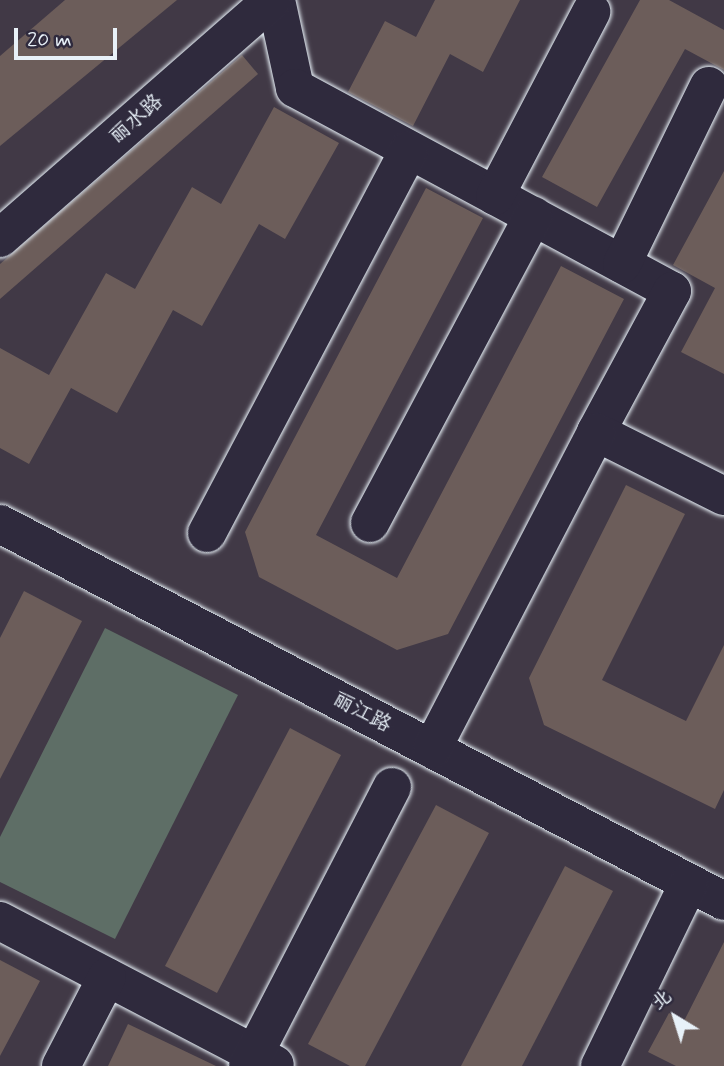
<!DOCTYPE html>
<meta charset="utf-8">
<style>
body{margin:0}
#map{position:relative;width:724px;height:1066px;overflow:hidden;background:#413946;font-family:Mynerve,"LXGW WenKai TC",sans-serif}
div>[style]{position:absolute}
.green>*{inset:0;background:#5e6e66}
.building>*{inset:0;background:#6c5d5a}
.roads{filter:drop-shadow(0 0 2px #e8f1f8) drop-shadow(0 0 2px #e8f1f8)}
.minor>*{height:38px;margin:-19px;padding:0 19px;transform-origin:19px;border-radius:19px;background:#2f2a3d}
span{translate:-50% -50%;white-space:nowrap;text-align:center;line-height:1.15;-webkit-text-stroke:7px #2f2a3d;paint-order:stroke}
.street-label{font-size:21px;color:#e8f1f8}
.north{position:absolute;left:640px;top:982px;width:70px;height:70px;-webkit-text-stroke:5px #2f2a3d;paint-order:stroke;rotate:322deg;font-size:19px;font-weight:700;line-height:28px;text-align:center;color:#e8f1f8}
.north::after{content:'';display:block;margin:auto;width:24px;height:32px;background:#e8f1f8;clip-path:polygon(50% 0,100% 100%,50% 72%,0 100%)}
.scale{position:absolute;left:14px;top:28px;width:103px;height:32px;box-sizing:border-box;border:4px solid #e8f1f8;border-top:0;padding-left:9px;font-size:21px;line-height:24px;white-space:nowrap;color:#e8f1f8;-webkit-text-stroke:5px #2f2a3d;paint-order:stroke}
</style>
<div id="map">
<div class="green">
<div style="clip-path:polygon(105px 628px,238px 695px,115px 939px,0 882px,0 837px)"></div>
</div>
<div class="building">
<div style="clip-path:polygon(65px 0,177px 0,0 146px,0 56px)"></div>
<div style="clip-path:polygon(435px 0,520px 0,483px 72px,450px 54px,413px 126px,348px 92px,385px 21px,416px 37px)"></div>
<div style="clip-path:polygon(640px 0,669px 0,724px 30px,724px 70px,685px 49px,597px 207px,542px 177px)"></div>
<div style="clip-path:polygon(242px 55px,258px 74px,0 299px,0 264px)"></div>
<div style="clip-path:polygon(274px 107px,339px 143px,285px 239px,259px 224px,202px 326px,173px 310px,117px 413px,60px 382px,71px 388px,29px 464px,0 448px,0 348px,49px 375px,106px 273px,135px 289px,192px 187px,221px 204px)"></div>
<div style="clip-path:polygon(724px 171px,724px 374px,681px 352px,715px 288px,673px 265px)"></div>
<div style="clip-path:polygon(426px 188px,483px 218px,316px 535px,397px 578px,561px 266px,624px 299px,448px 634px,397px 650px,259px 577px,245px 532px)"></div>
<div style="clip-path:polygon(626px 485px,685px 514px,602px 680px,686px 721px,724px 645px,724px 790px,715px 809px,544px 725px,529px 678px)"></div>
<div style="clip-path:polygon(24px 591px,82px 621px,0 779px,0 638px)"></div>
<div style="clip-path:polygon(290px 728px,341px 755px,217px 993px,165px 966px)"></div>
<div style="clip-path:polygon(436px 805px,489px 833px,365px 1066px,350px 1066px,308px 1044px)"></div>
<div style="clip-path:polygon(565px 866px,613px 891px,522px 1066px,461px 1066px)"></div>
<div style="clip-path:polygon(724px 942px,724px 1066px,676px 1066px,648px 1052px,669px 1013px,684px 1021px)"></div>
<div style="clip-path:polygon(0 960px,40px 981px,0 1056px)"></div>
<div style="clip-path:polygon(128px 1024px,216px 1066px,108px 1066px)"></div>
</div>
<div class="roads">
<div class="minor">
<div style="left:276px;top:0;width:90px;rotate:77.8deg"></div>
<div style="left:295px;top:88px;width:428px;rotate:28.3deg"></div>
<div style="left:672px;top:291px;width:160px;rotate:118.3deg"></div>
<div style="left:596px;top:432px;width:143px;rotate:26.6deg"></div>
<div style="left:495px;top:196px;width:208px;rotate:-62.4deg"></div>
<div style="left:0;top:238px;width:361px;rotate:-41.2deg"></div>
<div style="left:622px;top:264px;width:198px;rotate:-64deg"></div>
<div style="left:370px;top:523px;width:348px;rotate:-62deg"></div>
<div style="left:0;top:524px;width:816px;rotate:27.51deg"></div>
<div style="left:207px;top:533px;width:433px;rotate:-62.2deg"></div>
<div style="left:432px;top:749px;width:357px;rotate:-62.6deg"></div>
<div style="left:0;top:921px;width:310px;rotate:27.6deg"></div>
<div style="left:61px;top:1066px;width:100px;rotate:-62.7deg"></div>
<div style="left:248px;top:1066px;width:314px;rotate:-62.7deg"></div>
<div style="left:600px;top:1066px;width:203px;rotate:-64.1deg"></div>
</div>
</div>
<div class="street-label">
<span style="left:136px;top:119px;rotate:-41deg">丽水路</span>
<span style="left:362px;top:712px;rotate:28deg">丽江路</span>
</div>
<div class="north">北</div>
<div class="scale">20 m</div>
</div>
